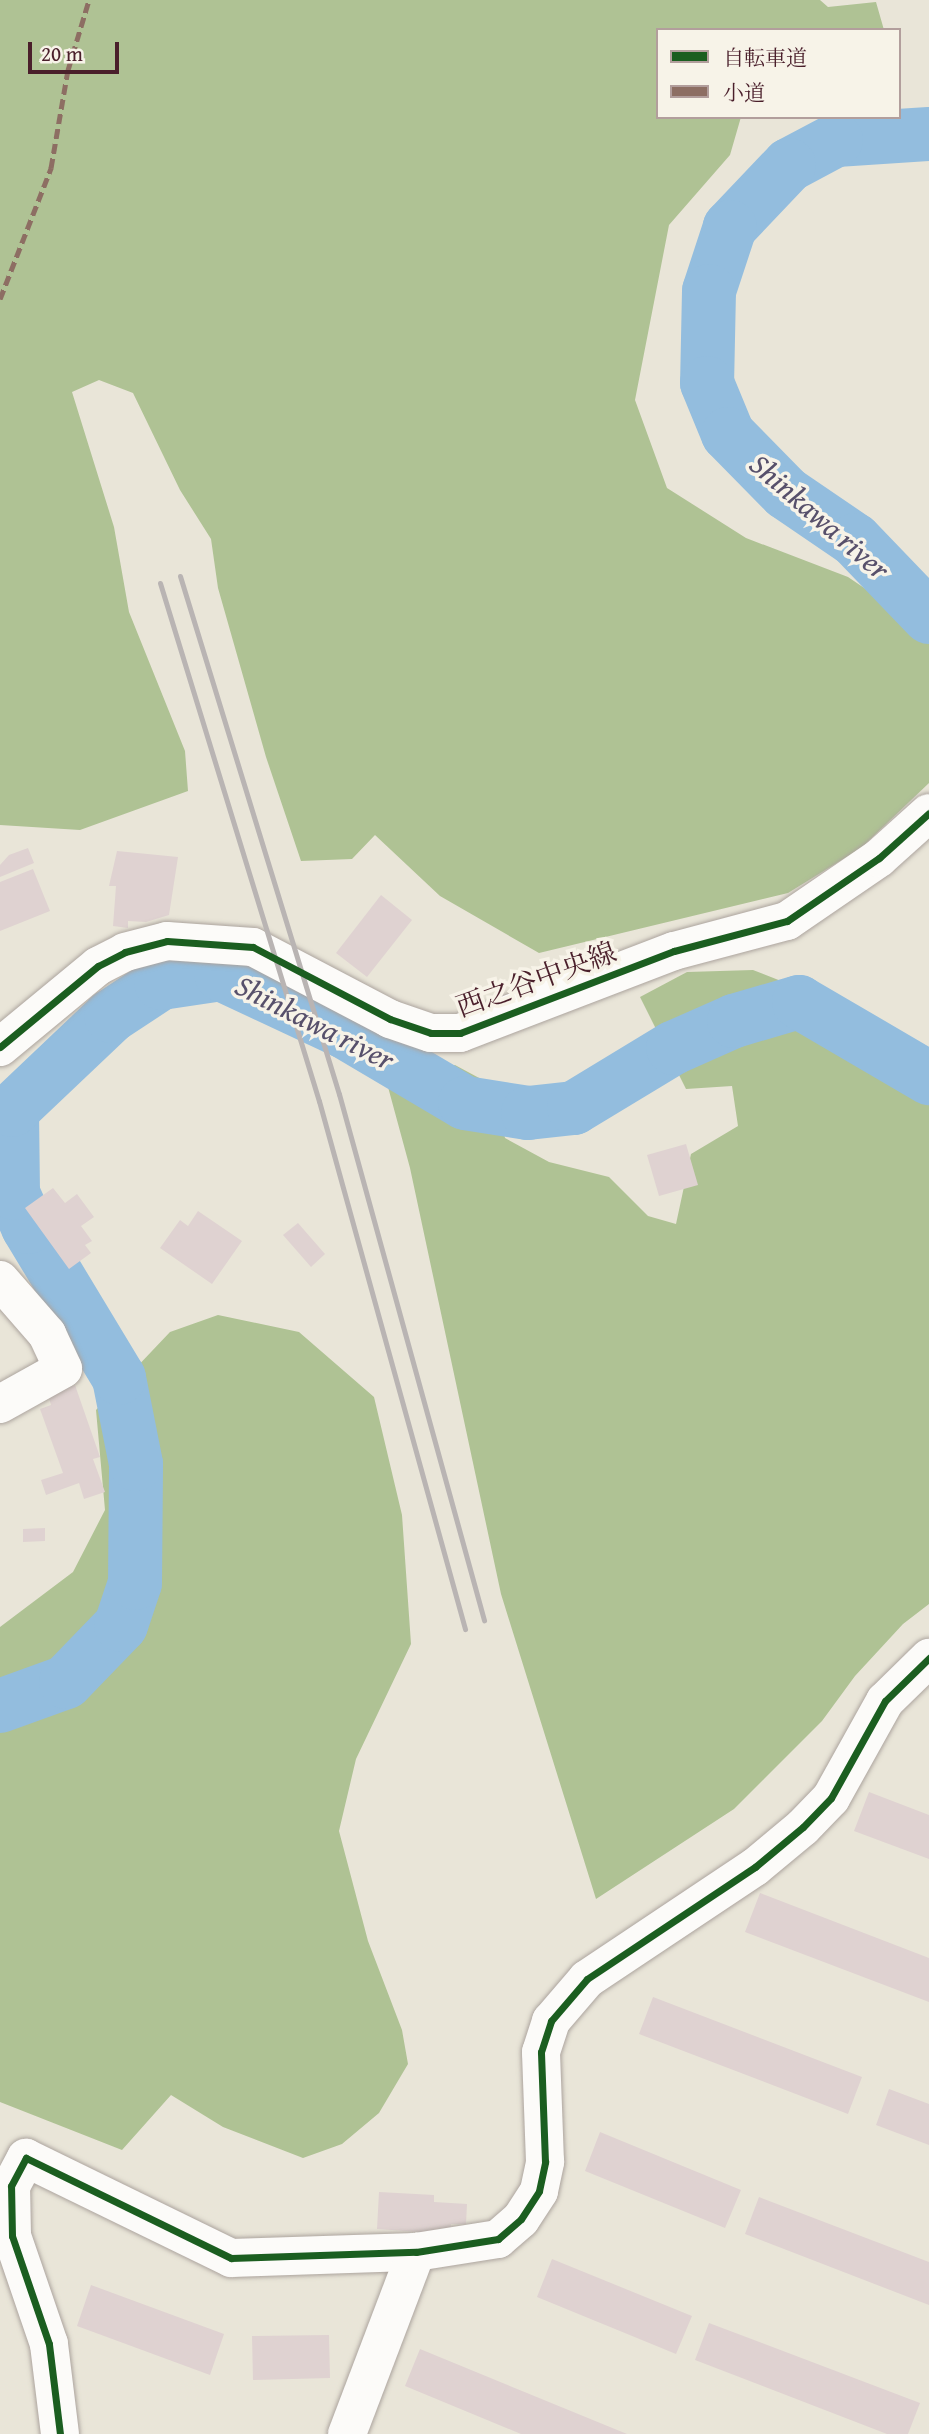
<!DOCTYPE html>
<meta charset="utf-8">
<style>
body{margin:0}
#map{position:relative;width:929px;height:2434px;overflow:hidden;background:#e9e5d8;font-family:"Gentium Book Plus","Noto Serif JP",serif}
div>[style]{position:absolute}
.forest>*{inset:0;background:#afc294}
.river>*{height:54px;margin:-27px;padding:0 27px;transform-origin:27px;border-radius:27px;background:#93bdde}
.building>*{inset:0;background:#dfd2d1}
.roads{filter:drop-shadow(0 0 2px #aca49e) drop-shadow(0 0 2px #aca49e)}
.minor>*{height:38px;margin:-19px;padding:0 19px;transform-origin:19px;border-radius:19px;background:#fcfbf9}
.rail>*{height:5px;margin:-2.5px;padding:0 2.5px;transform-origin:2.5px;border-radius:2.5px;background:#b9b4b3}
.quiet>*{height:5px;margin-top:-2.5px;transform-origin:0;background:repeating-linear-gradient(90deg,#8d6e63 0 10px,transparent 0 15px)}
.cycleway>*{height:7px;margin:-3.5px;padding:0 3.5px;transform-origin:3.5px;border-radius:3.5px;background:#1b5e20}
span{translate:-50% -50%;white-space:nowrap;text-align:center;line-height:1.15;-webkit-text-stroke:7px #f7f3e8;paint-order:stroke}
.street-label{font-size:28px;color:#4a1f2b}
.water-label{font-size:30px;color:#57506b;font-style:italic}
.legend{position:absolute;left:656px;top:28px;width:245px;height:91px;box-sizing:border-box;background:#f7f3e8;border:2px solid #b29e9c;margin:0;padding:9px 12px;list-style:none;font-size:21px;color:#4a1f2b}
.legend li{display:flex;align-items:center;gap:14px;height:35px}
.legend b{width:35px;border:2px solid #b29e9c}
.scale{position:absolute;left:28px;top:42px;width:91px;height:32px;box-sizing:border-box;border:4px solid #4a1f2b;border-top:0;padding-left:9px;font-size:21px;line-height:24px;white-space:nowrap;color:#4a1f2b;-webkit-text-stroke:5px #f7f3e8;paint-order:stroke}
</style>
<div id="map">
<div class="forest">
<div style="clip-path:polygon(0 0,820px 0,828px 7px,876px 2px,884px 30px,658px 30px,658px 117px,741px 117px,730px 155px,669px 225px,635px 400px,667px 488px,746px 538px,848px 577px,913px 621px,929px 639px,929px 783px,861px 848px,788px 893px,539px 953px,440px 896px,375px 835px,352px 859px,301px 861px,266px 757px,218px 588px,211px 539px,180px 490px,133px 393px,99px 380px,72px 392px,114px 527px,129px 612px,185px 751px,188px 791px,80px 830px,0 825px)"></div>
<div style="clip-path:polygon(753px 970px,860px 1012px,929px 1052px,929px 1604px,903px 1624px,855px 1676px,822px 1721px,734px 1809px,596px 1899px,501px 1594px,410px 1168px,388px 1087px,455px 1065px,494px 1086px,505px 1138px,549px 1162px,609px 1177px,648px 1216px,676px 1224px,691px 1154px,738px 1126px,732px 1086px,686px 1089px,640px 997px,687px 972px)"></div>
<div style="clip-path:polygon(218px 1315px,299px 1332px,374px 1397px,402px 1515px,411px 1644px,356px 1759px,339px 1831px,368px 1941px,402px 2030px,408px 2064px,379px 2113px,342px 2144px,303px 2158px,223px 2127px,171px 2095px,122px 2150px,0 2102px,0 1627px,73px 1572px,105px 1510px,96px 1410px,170px 1332px)"></div>
</div>
<div class="river">
<div style="left:929px;top:134px;width:93px;rotate:176.3deg"></div>
<div style="left:836px;top:140px;width:53px;rotate:152deg"></div>
<div style="left:789px;top:165px;width:86px;rotate:133.6deg"></div>
<div style="left:730px;top:227px;width:67px;rotate:108.2deg"></div>
<div style="left:709px;top:291px;width:92px;rotate:91.2deg"></div>
<div style="left:707px;top:383px;width:55px;rotate:67.6deg"></div>
<div style="left:728px;top:434px;width:83px;rotate:45.5deg"></div>
<div style="left:786px;top:493px;width:83px;rotate:34.3deg"></div>
<div style="left:855px;top:540px;width:107px;rotate:46.1deg"></div>
<div style="left:0;top:1706px;width:70px;rotate:-20deg"></div>
<div style="left:66px;top:1682px;width:79px;rotate:-46deg"></div>
<div style="left:121px;top:1625px;width:44px;rotate:-71.6deg"></div>
<div style="left:135px;top:1583px;width:119px;rotate:-89.5deg"></div>
<div style="left:136px;top:1464px;width:88px;rotate:-101.2deg"></div>
<div style="left:119px;top:1378px;width:176px;rotate:-121.1deg"></div>
<div style="left:28px;top:1227px;width:37px;rotate:-114deg"></div>
<div style="left:13px;top:1193px;width:83px;rotate:-90.7deg"></div>
<div style="left:12px;top:1110px;width:137px;rotate:-43.5deg"></div>
<div style="left:111px;top:1016px;width:60px;rotate:-33.4deg"></div>
<div style="left:161px;top:983px;width:61px;rotate:-8.5deg"></div>
<div style="left:221px;top:974px;width:137px;rotate:25.1deg"></div>
<div style="left:345px;top:1032px;width:139px;rotate:30.6deg"></div>
<div style="left:465px;top:1103px;width:64px;rotate:9deg"></div>
<div style="left:528px;top:1113px;width:46px;rotate:-6.2deg"></div>
<div style="left:574px;top:1108px;width:116px;rotate:-31.2deg"></div>
<div style="left:673px;top:1048px;width:67px;rotate:-23.9deg"></div>
<div style="left:734px;top:1021px;width:68px;rotate:-16.3deg"></div>
<div style="left:799px;top:1002px;width:151px;rotate:30.3deg"></div>
</div>
<div class="building">
<div style="clip-path:polygon(28px 848px,34px 863px,0 877px,0 865px,9px 855px)"></div>
<div style="clip-path:polygon(117px 851px,178px 857px,169px 915px,146px 922px,128px 921px,128px 928px,113px 926px,116px 886px,109px 886px)"></div>
<div style="clip-path:polygon(33px 869px,50px 911px,0 931px,0 882px)"></div>
<div style="clip-path:polygon(381px 895px,412px 920px,367px 977px,336px 953px)"></div>
<div style="clip-path:polygon(686px 1144px,698px 1185px,659px 1196px,647px 1155px)"></div>
<div style="clip-path:polygon(53px 1188px,65px 1203px,77px 1194px,94px 1217px,81px 1226px,92px 1241px,85px 1245px,91px 1253px,69px 1269px,25px 1208px)"></div>
<div style="clip-path:polygon(198px 1211px,242px 1241px,212px 1284px,160px 1248px,180px 1220px,188px 1226px)"></div>
<div style="clip-path:polygon(298px 1223px,325px 1254px,311px 1267px,283px 1235px)"></div>
<div style="clip-path:polygon(75px 1385px,100px 1457px,93px 1459px,105px 1492px,84px 1499px,79px 1483px,46px 1495px,41px 1480px,63px 1473px,40px 1409px,51px 1405px,48px 1395px)"></div>
<div style="clip-path:polygon(45px 1528px,45px 1541px,23px 1542px,23px 1529px)"></div>
<div style="clip-path:polygon(869px 1792px,929px 1815px,929px 1859px,854px 1831px)"></div>
<div style="clip-path:polygon(760px 1893px,929px 1958px,929px 2002px,745px 1932px)"></div>
<div style="clip-path:polygon(653px 1997px,862px 2077px,848px 2114px,639px 2034px)"></div>
<div style="clip-path:polygon(889px 2089px,929px 2104px,929px 2145px,876px 2125px)"></div>
<div style="clip-path:polygon(600px 2132px,741px 2190px,725px 2228px,585px 2171px)"></div>
<div style="clip-path:polygon(379px 2192px,434px 2195px,434px 2202px,467px 2204px,466px 2224px,451px 2224px,450px 2234px,377px 2229px)"></div>
<div style="clip-path:polygon(759px 2197px,929px 2262px,929px 2305px,745px 2234px)"></div>
<div style="clip-path:polygon(552px 2259px,692px 2316px,676px 2354px,537px 2297px)"></div>
<div style="clip-path:polygon(91px 2285px,224px 2334px,210px 2375px,77px 2326px)"></div>
<div style="clip-path:polygon(709px 2323px,920px 2403px,908px 2434px,887px 2434px,695px 2360px)"></div>
<div style="clip-path:polygon(329px 2335px,330px 2378px,253px 2380px,252px 2336px)"></div>
<div style="clip-path:polygon(420px 2349px,627px 2434px,521px 2434px,405px 2386px)"></div>
</div>
<div class="roads">
<div class="minor">
<div style="left:0;top:1047px;width:127px;rotate:-39.6deg"></div>
<div style="left:98px;top:966px;width:30px;rotate:-27deg"></div>
<div style="left:125px;top:952px;width:43px;rotate:-14.7deg"></div>
<div style="left:167px;top:941px;width:86px;rotate:4deg"></div>
<div style="left:253px;top:947px;width:155px;rotate:27.7deg"></div>
<div style="left:390px;top:1019px;width:43px;rotate:18.9deg"></div>
<div style="left:431px;top:1033px;width:29px"></div>
<div style="left:460px;top:1033px;width:229px;rotate:-21deg"></div>
<div style="left:674px;top:951px;width:117px;rotate:-14.9deg"></div>
<div style="left:787px;top:921px;width:112px;rotate:-34.4deg"></div>
<div style="left:879px;top:858px;width:67px;rotate:-42deg"></div>
<div style="left:0;top:1280px;width:72px;rotate:49deg"></div>
<div style="left:47px;top:1334px;width:38px;rotate:65deg"></div>
<div style="left:63px;top:1369px;width:72px;rotate:150.9deg"></div>
<div style="left:60px;top:2434px;width:91px;rotate:-97deg"></div>
<div style="left:49px;top:2344px;width:114px;rotate:-108.9deg"></div>
<div style="left:12px;top:2236px;width:50px;rotate:-91.1deg"></div>
<div style="left:11px;top:2186px;width:32px;rotate:-62deg"></div>
<div style="left:26px;top:2158px;width:228px;rotate:26deg"></div>
<div style="left:231px;top:2258px;width:185px;rotate:-1.9deg"></div>
<div style="left:416px;top:2252px;width:83px;rotate:-9deg"></div>
<div style="left:498px;top:2239px;width:30px;rotate:-41deg"></div>
<div style="left:521px;top:2219px;width:33px;rotate:-57deg"></div>
<div style="left:539px;top:2191px;width:30px;rotate:-78deg"></div>
<div style="left:545px;top:2162px;width:110px;rotate:-92.1deg"></div>
<div style="left:541px;top:2052px;width:33px;rotate:-72deg"></div>
<div style="left:551px;top:2021px;width:55px;rotate:-49.4deg"></div>
<div style="left:587px;top:1979px;width:202px;rotate:-33.7deg"></div>
<div style="left:755px;top:1867px;width:62px;rotate:-39.8deg"></div>
<div style="left:803px;top:1827px;width:40px;rotate:-46deg"></div>
<div style="left:831px;top:1798px;width:111px;rotate:-60.9deg"></div>
<div style="left:885px;top:1701px;width:62px;rotate:-44.3deg"></div>
<div style="left:347px;top:2434px;width:195px;rotate:-69.2deg"></div>
</div>
</div>
<div class="rail">
<div style="left:180px;top:576px;width:542px;rotate:72.94deg"></div>
<div style="left:339px;top:1094px;width:546px;rotate:74.59deg"></div>
<div style="left:160px;top:583px;width:542px;rotate:72.94deg"></div>
<div style="left:319px;top:1101px;width:548px;rotate:74.54deg"></div>
</div>
<div class="quiet">
<div style="left:0;top:299px;width:141px;rotate:-68.7deg"></div>
<div style="left:51px;top:168px;width:99px;rotate:-80.2deg"></div>
<div style="left:68px;top:70px;width:73px;rotate:-73.3deg"></div>
</div>
<div class="cycleway">
<div style="left:0;top:1047px;width:127px;rotate:-39.6deg"></div>
<div style="left:98px;top:966px;width:30px;rotate:-27deg"></div>
<div style="left:125px;top:952px;width:43px;rotate:-14.7deg"></div>
<div style="left:167px;top:941px;width:86px;rotate:4deg"></div>
<div style="left:253px;top:947px;width:155px;rotate:27.7deg"></div>
<div style="left:390px;top:1019px;width:43px;rotate:18.9deg"></div>
<div style="left:431px;top:1033px;width:29px"></div>
<div style="left:460px;top:1033px;width:229px;rotate:-21deg"></div>
<div style="left:674px;top:951px;width:117px;rotate:-14.9deg"></div>
<div style="left:787px;top:921px;width:112px;rotate:-34.4deg"></div>
<div style="left:879px;top:858px;width:67px;rotate:-42deg"></div>
<div style="left:60px;top:2434px;width:91px;rotate:-97deg"></div>
<div style="left:49px;top:2344px;width:114px;rotate:-108.9deg"></div>
<div style="left:12px;top:2236px;width:50px;rotate:-91.1deg"></div>
<div style="left:11px;top:2186px;width:32px;rotate:-62deg"></div>
<div style="left:26px;top:2158px;width:228px;rotate:26deg"></div>
<div style="left:231px;top:2258px;width:185px;rotate:-1.9deg"></div>
<div style="left:416px;top:2252px;width:83px;rotate:-9deg"></div>
<div style="left:498px;top:2239px;width:30px;rotate:-41deg"></div>
<div style="left:521px;top:2219px;width:33px;rotate:-57deg"></div>
<div style="left:539px;top:2191px;width:30px;rotate:-78deg"></div>
<div style="left:545px;top:2162px;width:110px;rotate:-92.1deg"></div>
<div style="left:541px;top:2052px;width:33px;rotate:-72deg"></div>
<div style="left:551px;top:2021px;width:55px;rotate:-49.4deg"></div>
<div style="left:587px;top:1979px;width:202px;rotate:-33.7deg"></div>
<div style="left:755px;top:1867px;width:62px;rotate:-39.8deg"></div>
<div style="left:803px;top:1827px;width:40px;rotate:-46deg"></div>
<div style="left:831px;top:1798px;width:111px;rotate:-60.9deg"></div>
<div style="left:885px;top:1701px;width:62px;rotate:-44.3deg"></div>
</div>
<div class="street-label">
<span style="left:536px;top:979px;rotate:-20deg">西之谷中央線</span>
</div>
<div class="water-label">
<span style="left:820px;top:516px;rotate:41deg">Shinkawa river</span>
<span style="left:315px;top:1022px;rotate:27deg">Shinkawa river</span>
</div>
<ul class="legend">
<li><b style="height:9px;background:#1b5e20"></b>自転車道</li>
<li><b style="height:9px;background:#8d6e63"></b>小道</li>
</ul>
<div class="scale">20 m</div>
</div>
